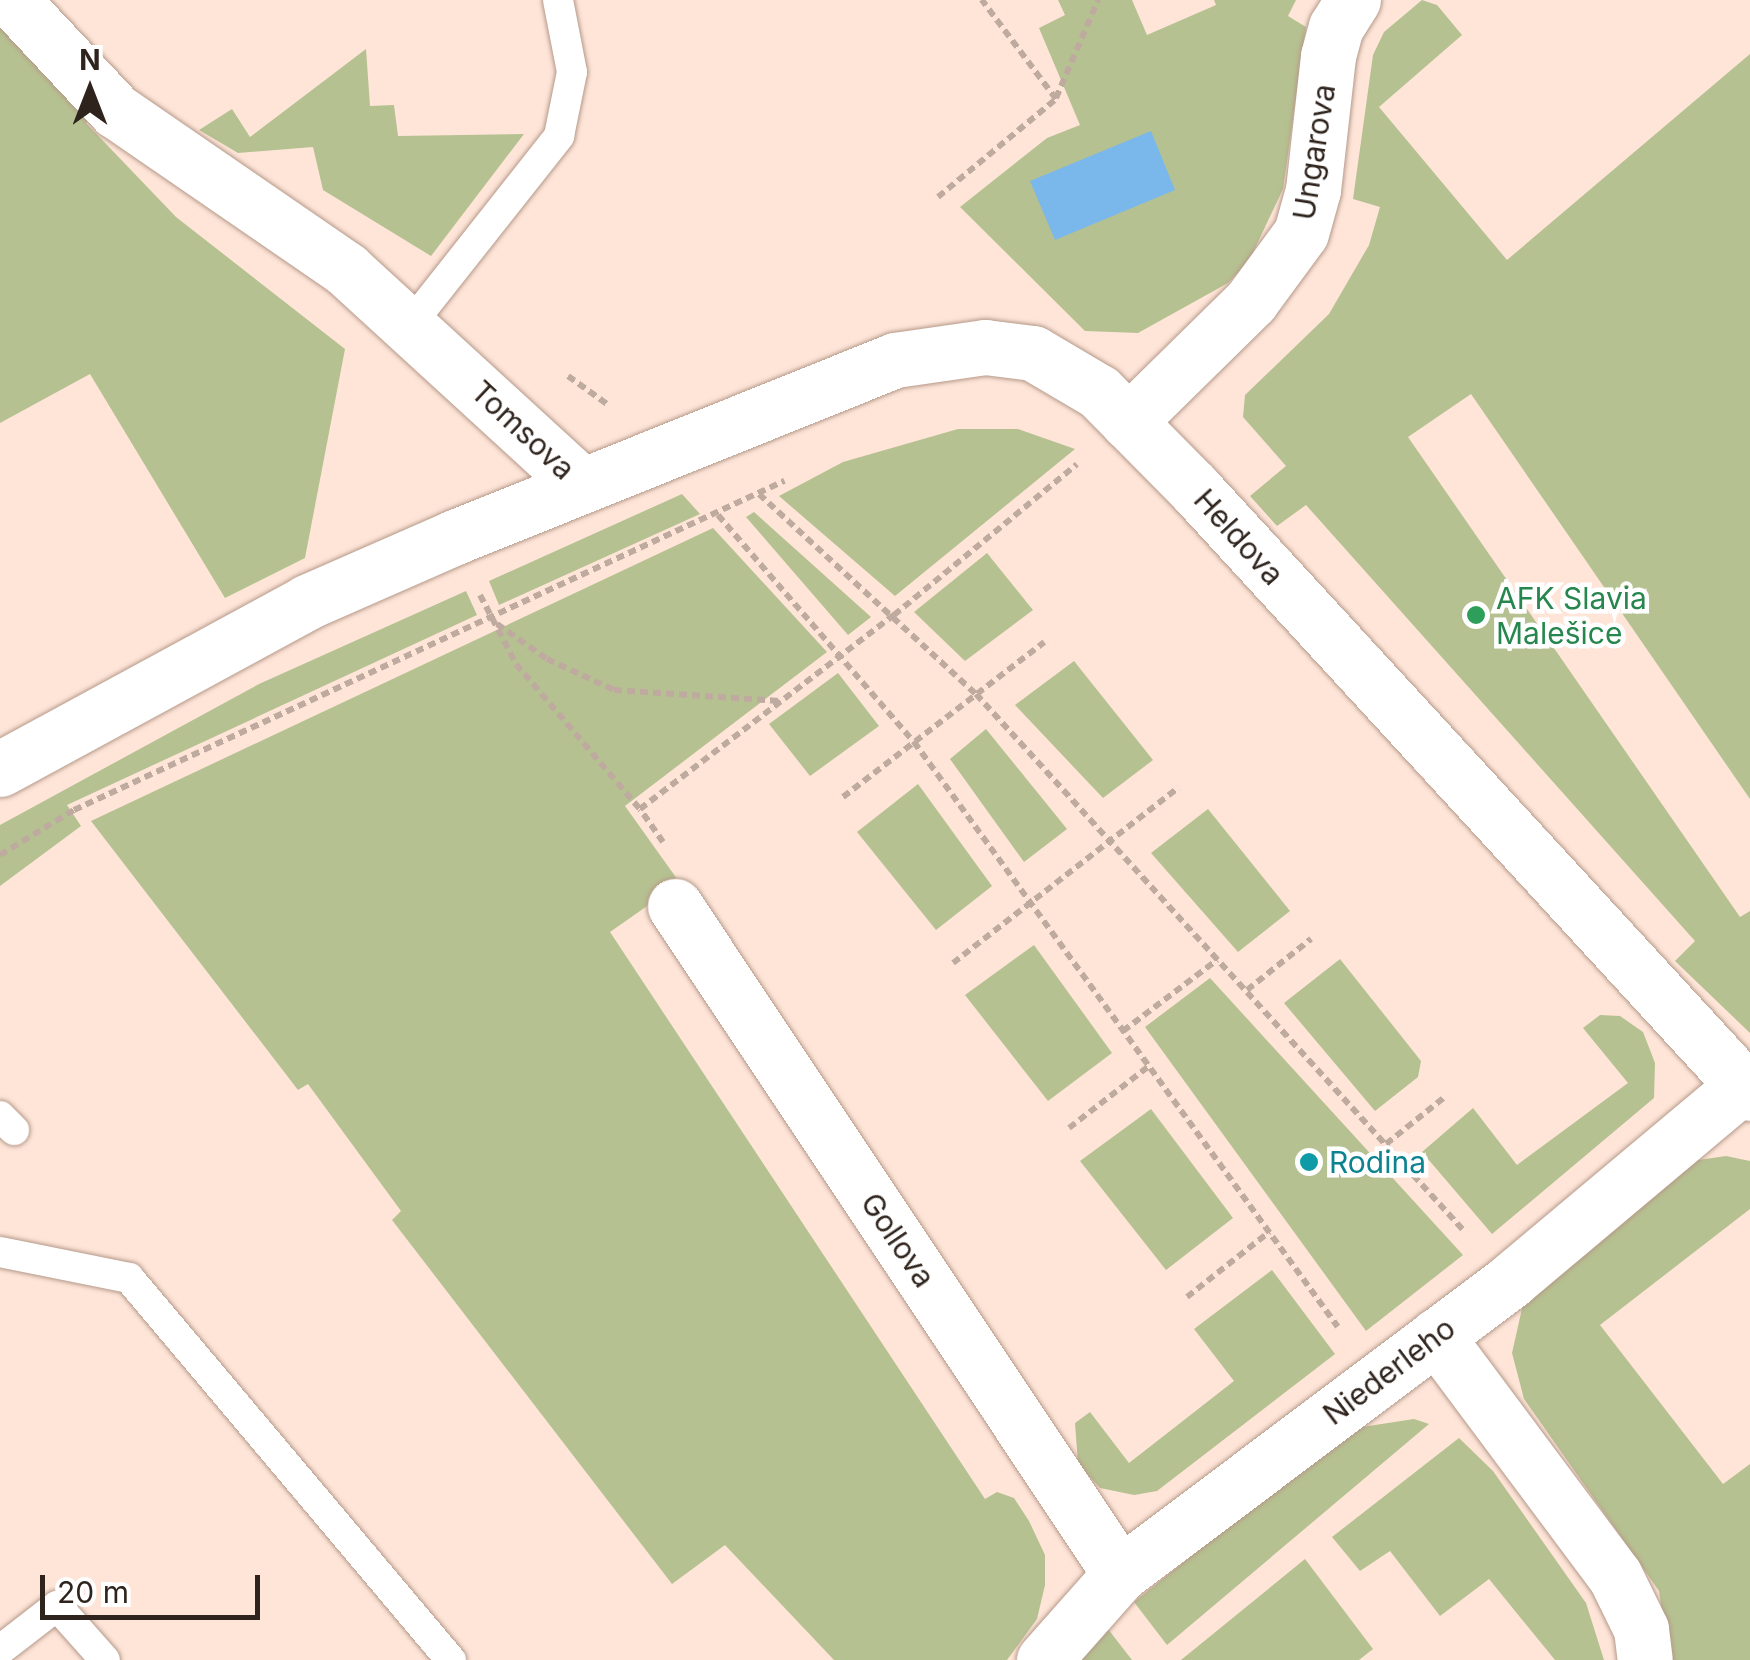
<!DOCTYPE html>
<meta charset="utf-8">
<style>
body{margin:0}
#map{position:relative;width:1750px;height:1660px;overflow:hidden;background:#fee5d8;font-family:Inter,sans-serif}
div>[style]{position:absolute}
.green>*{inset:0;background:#b6c191}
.water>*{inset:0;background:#7ab7eb}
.path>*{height:6px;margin-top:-3px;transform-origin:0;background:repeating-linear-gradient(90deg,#beaa9f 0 8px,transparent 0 13px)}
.roads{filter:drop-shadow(0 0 2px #b59989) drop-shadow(0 0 2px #b59989)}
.service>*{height:30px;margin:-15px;padding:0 15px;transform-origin:15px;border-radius:15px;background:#fff}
.minor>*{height:55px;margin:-27.5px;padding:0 27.5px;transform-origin:27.5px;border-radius:27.5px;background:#fff}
.dots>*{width:28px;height:28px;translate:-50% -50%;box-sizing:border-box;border:5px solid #fff;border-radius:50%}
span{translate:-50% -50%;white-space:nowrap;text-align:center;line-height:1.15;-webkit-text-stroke:9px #fff;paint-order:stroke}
.street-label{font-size:30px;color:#2f241d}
.leisure-label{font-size:30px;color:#27864d}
.left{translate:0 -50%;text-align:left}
.culture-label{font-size:30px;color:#0d838f}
.north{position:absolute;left:40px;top:40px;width:100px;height:100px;-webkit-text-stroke:8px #fff;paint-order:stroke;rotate:0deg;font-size:28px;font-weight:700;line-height:40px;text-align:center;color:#2f241d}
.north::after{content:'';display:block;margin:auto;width:35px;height:45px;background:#2f241d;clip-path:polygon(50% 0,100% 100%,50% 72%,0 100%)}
.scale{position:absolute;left:40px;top:1575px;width:220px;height:45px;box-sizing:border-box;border:5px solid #2f241d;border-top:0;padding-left:12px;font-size:30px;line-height:35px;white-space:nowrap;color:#2f241d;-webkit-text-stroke:8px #fff;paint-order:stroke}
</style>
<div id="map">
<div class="green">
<div style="clip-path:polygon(1058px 0,1132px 0,1147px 35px,1216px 5px,1214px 0,1296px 0,1288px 16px,1306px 27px,1283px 189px,1249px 261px,1228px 283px,1138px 333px,1085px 331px,960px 207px,1047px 138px,1080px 125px,1039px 28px,1065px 15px)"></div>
<div style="clip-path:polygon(1422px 0,1437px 5px,1462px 35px,1379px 107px,1507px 260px,1750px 54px,1750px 799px,1471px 394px,1408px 437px,1740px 917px,1750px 911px,1750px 1033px,1675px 961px,1695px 941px,1306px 505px,1277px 526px,1250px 496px,1286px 466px,1243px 417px,1245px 395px,1329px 314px,1369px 245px,1380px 207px,1353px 199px,1373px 55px,1384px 32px)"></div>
<div style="clip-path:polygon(0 18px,93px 116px,86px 123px,176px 217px,345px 349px,305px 558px,225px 598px,90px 374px,0 423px)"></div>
<div style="clip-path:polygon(366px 49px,370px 106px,394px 105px,398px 136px,524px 134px,431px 256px,323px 190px,313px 147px,238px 153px,199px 130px,232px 109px,250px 137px)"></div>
<div style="clip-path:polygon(958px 429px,1018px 429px,1075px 449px,895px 596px,779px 496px,843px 462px)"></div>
<div style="clip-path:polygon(682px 494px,700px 514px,499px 605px,489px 581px)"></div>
<div style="clip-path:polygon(754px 512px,871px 617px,848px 635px,746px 517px)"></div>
<div style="clip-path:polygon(713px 528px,827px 652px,625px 806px,680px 883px,610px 932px,985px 1499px,997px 1492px,1014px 1498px,1029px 1521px,1045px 1555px,1045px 1585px,1037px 1619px,1007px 1660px,834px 1660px,725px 1545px,672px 1584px,392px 1220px,401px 1211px,308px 1084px,298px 1090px,91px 821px)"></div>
<div style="clip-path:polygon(987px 553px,1033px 610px,965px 661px,914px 612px)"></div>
<div style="clip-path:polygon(466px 591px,477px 615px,67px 805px,81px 826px,0 886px,0 825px,259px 684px)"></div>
<div style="clip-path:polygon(1074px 661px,1153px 760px,1103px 798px,1015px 705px)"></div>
<div style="clip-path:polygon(838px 673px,879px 726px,810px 776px,769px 724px)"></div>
<div style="clip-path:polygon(986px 729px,1067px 829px,1024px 862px,950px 759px)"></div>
<div style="clip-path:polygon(918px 784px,992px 886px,936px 930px,857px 832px)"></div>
<div style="clip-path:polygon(1208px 809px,1290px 911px,1238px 952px,1151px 853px)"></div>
<div style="clip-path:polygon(1034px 945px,1112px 1053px,1048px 1101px,965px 995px)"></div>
<div style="clip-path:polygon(1340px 959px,1421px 1061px,1418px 1077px,1375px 1111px,1284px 1003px)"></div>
<div style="clip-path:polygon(1210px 978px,1463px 1255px,1366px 1331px,1145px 1027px)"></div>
<div style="clip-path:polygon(1600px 1015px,1620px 1016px,1643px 1032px,1655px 1063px,1654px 1098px,1492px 1234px,1422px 1152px,1473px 1108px,1517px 1165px,1628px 1083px,1583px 1028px)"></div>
<div style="clip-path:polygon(1151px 1109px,1233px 1218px,1166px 1270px,1080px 1161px)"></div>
<div style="clip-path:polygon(1726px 1156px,1750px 1161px,1750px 1209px,1600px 1325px,1723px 1484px,1750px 1464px,1750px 1660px,1669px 1660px,1659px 1591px,1524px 1399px,1512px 1353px,1523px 1304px,1541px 1278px,1698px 1160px)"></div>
<div style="clip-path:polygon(1272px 1270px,1335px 1354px,1157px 1491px,1134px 1495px,1100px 1488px,1078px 1464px,1075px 1423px,1090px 1412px,1129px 1463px,1234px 1381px,1194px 1329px)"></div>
<div style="clip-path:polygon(1414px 1419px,1429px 1424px,1167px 1645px,1134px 1602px,1330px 1445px,1362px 1427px)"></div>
<div style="clip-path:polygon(1459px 1438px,1493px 1471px,1586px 1603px,1604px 1660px,1555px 1660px,1489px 1579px,1440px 1616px,1390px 1551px,1360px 1571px,1332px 1537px)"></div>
<div style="clip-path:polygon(1305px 1559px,1373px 1649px,1359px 1660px,1181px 1660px)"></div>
<div style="clip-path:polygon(1108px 1629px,1132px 1660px,1077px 1660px)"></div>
</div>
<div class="water">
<div style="clip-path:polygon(1151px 131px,1175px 190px,1055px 240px,1030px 181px)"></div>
</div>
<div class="path">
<div style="left:1056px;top:98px;width:107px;rotate:-66.8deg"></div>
<div style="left:938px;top:197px;width:153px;rotate:-39.7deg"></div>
<div style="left:1056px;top:99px;width:124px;rotate:-126.8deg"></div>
<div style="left:568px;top:376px;width:48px;rotate:35.7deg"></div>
<div style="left:759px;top:494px;width:295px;rotate:42.7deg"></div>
<div style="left:976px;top:694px;width:728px;rotate:47.73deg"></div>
<div style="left:718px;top:515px;width:300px;rotate:49.2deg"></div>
<div style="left:914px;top:742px;width:722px;rotate:54.07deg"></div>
<div style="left:480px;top:595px;width:78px;rotate:62.4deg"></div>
<div style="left:516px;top:664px;width:191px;rotate:49.5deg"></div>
<div style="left:497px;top:624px;width:61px;rotate:35deg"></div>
<div style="left:547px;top:659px;width:74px;rotate:24.8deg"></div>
<div style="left:614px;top:690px;width:166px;rotate:3.8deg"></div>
<div style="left:843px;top:797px;width:254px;rotate:-37.6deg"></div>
<div style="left:663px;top:842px;width:40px;rotate:-124.9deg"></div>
<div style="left:640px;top:809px;width:320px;rotate:-37.4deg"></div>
<div style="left:894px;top:615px;width:237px;rotate:-39.5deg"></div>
<div style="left:0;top:855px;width:87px;rotate:-31.3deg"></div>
<div style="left:74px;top:810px;width:783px;rotate:-24.86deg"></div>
<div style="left:953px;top:963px;width:286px;rotate:-37.9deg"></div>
<div style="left:1247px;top:990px;width:82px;rotate:-38.6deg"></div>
<div style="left:1123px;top:1031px;width:118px;rotate:-37.1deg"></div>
<div style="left:1069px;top:1128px;width:101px;rotate:-37.8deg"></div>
<div style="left:1386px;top:1144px;width:77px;rotate:-38.7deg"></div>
<div style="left:1187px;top:1297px;width:105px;rotate:-38.4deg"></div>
</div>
<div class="roads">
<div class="service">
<div style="left:410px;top:325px;width:241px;rotate:-51.7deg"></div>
<div style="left:559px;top:136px;width:65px;rotate:-78.5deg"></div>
<div style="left:572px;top:72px;width:73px;rotate:-101deg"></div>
<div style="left:0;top:1116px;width:20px;rotate:45deg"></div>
<div style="left:0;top:1252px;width:132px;rotate:11.4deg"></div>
<div style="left:129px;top:1278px;width:500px;rotate:49.9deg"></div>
<div style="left:0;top:1650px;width:72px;rotate:-37.7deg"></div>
<div style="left:57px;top:1606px;width:72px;rotate:48.4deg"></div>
</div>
<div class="minor">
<div style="left:12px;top:0;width:152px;rotate:46.9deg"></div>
<div style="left:116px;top:111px;width:280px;rotate:34.5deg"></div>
<div style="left:347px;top:270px;width:319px;rotate:42.5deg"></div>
<div style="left:1128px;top:422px;width:173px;rotate:-44.5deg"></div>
<div style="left:1251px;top:301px;width:84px;rotate:-53.7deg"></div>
<div style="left:1301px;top:233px;width:45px;rotate:-74.4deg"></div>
<div style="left:1313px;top:190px;width:135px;rotate:-83.6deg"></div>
<div style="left:1328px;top:56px;width:30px;rotate:-75deg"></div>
<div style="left:1336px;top:27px;width:32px;rotate:-58deg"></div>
<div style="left:0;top:769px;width:349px;rotate:-28.5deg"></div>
<div style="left:307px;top:602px;width:162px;rotate:-23.7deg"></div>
<div style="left:455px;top:537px;width:474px;rotate:-21.9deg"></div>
<div style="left:895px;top:360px;width:91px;rotate:-8.2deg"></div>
<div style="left:985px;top:347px;width:48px;rotate:7.1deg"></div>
<div style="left:1033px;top:353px;width:77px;rotate:30.6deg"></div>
<div style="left:1099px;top:392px;width:134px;rotate:45.3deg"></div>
<div style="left:1193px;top:487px;width:823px;rotate:47.41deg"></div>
<div style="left:675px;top:906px;width:803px;rotate:56.33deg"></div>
<div style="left:1436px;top:1336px;width:299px;rotate:53.3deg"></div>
<div style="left:1615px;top:1576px;width:59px;rotate:63.9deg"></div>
<div style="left:1641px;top:1629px;width:31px;rotate:83deg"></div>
<div style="left:1044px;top:1660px;width:115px;rotate:-48.5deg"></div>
<div style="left:1120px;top:1574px;width:488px;rotate:-36.9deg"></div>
<div style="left:1510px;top:1281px;width:302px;rotate:-40deg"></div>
</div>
</div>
<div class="dots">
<div style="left:1476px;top:615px;background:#2e9e5b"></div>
<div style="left:1309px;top:1162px;background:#0f9aa8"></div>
</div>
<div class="street-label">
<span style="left:1314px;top:152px;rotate:-81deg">Ungarova</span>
<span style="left:523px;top:430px;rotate:43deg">Tomsova</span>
<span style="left:1239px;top:537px;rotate:48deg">Heldova</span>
<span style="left:898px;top:1240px;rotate:56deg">Gollova</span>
<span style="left:1389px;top:1371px;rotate:-37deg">Niederleho</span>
</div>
<div class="leisure-label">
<span class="left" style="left:1496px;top:615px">AFK Slavia<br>Malešice</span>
</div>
<div class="culture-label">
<span class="left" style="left:1329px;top:1162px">Rodina</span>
</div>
<div class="north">N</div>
<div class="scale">20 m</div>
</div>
